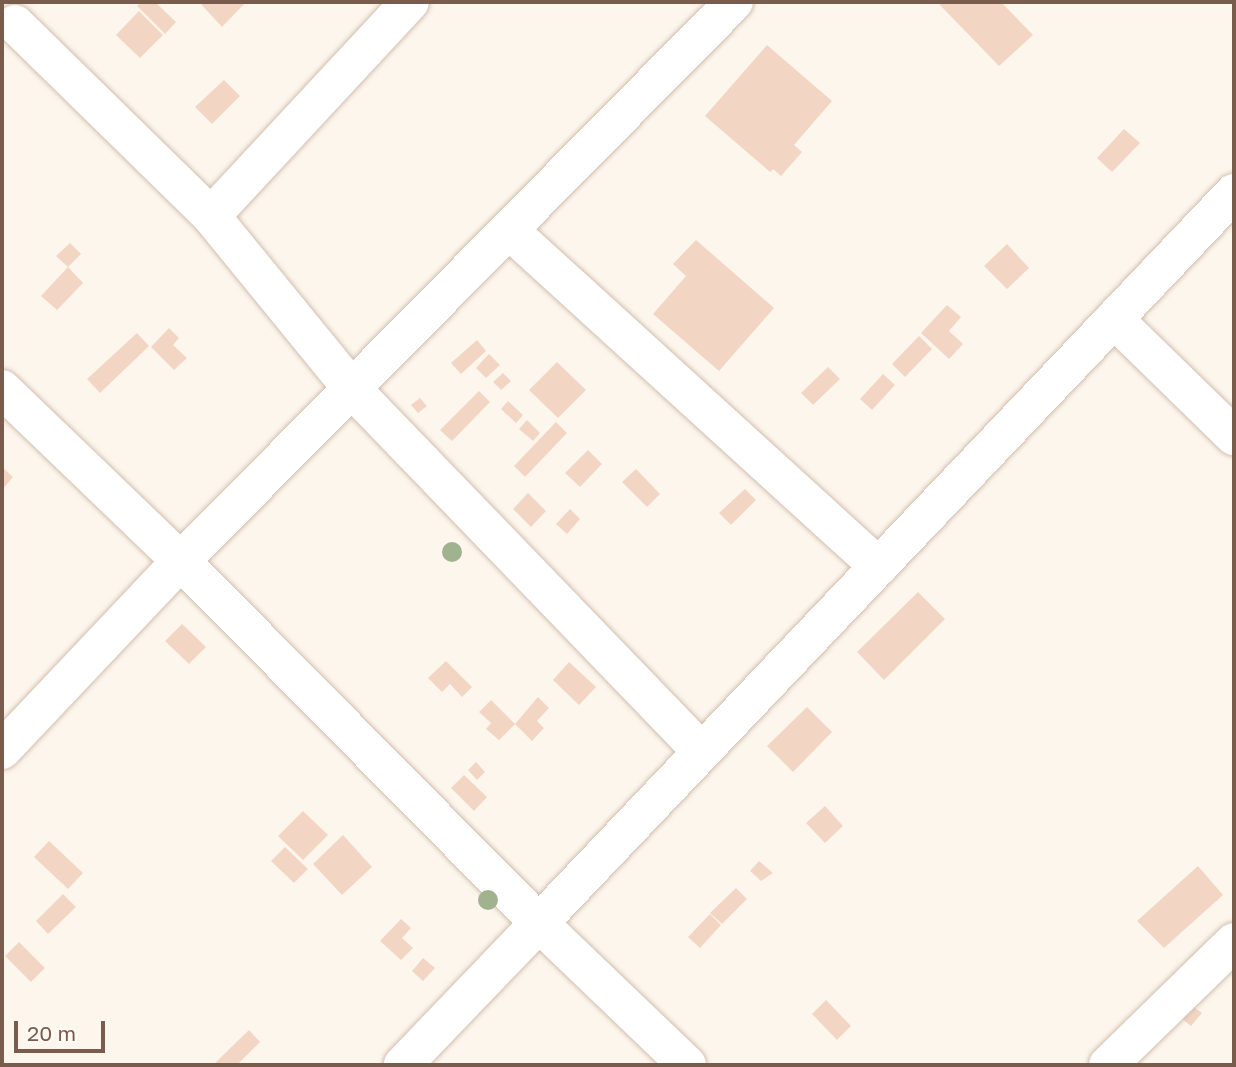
<!DOCTYPE html>
<style>
body{margin:0}
#map{position:relative;width:1236px;height:1067px;overflow:hidden;background:#fdf6ec;font-family:"Golos Text",sans-serif}
div>[style]{position:absolute}
.building>*{inset:0;background:#f3d5c3}
.roads{filter:drop-shadow(0 0 2px #d1beb0) drop-shadow(0 0 2px #d1beb0)}
.minor>*{height:38px;margin:-19px;padding:0 19px;transform-origin:19px;border-radius:19px;background:#fff}
.trees>*{width:20px;height:20px;margin:-10px;border-radius:50%;background:#a0b28e}
span{translate:-50% -50%;white-space:nowrap;text-align:center;line-height:1.15;-webkit-text-stroke:5px #fffaf3;paint-order:stroke}
.frame{position:absolute;inset:0;border:4px solid #7a5c4d;pointer-events:none}
.scale{position:absolute;left:14px;top:1021px;width:91px;height:32px;box-sizing:border-box;border:4px solid #7a5c4d;border-top:0;padding-left:9px;font-size:21px;line-height:24px;white-space:nowrap;color:#7a5c4d;-webkit-text-stroke:5px #fffaf3;paint-order:stroke}
</style>
<div id="map">
<div class="building">
<div style="clip-path:polygon(141px 2px,155px 2px,176px 22px,165px 34px,137px 6px)"></div>
<div style="clip-path:polygon(199px 2px,246px 2px,222px 27px)"></div>
<div style="clip-path:polygon(937px 2px,1001px 2px,1033px 35px,999px 66px)"></div>
<div style="clip-path:polygon(139px 11px,163px 35px,140px 58px,116px 35px)"></div>
<div style="clip-path:polygon(767px 45px,832px 101px,794px 145px,802px 152px,781px 176px,773px 169px,770px 172px,705px 116px)"></div>
<div style="clip-path:polygon(224px 80px,240px 96px,212px 124px,195px 107px)"></div>
<div style="clip-path:polygon(1124px 129px,1140px 143px,1112px 172px,1097px 158px)"></div>
<div style="clip-path:polygon(696px 240px,774px 308px,719px 371px,653px 314px,686px 276px,673px 264px)"></div>
<div style="clip-path:polygon(70px 243px,81px 254px,68px 267px,56px 256px)"></div>
<div style="clip-path:polygon(1007px 244px,1029px 268px,1007px 289px,984px 266px)"></div>
<div style="clip-path:polygon(68px 267px,83px 283px,57px 310px,41px 296px)"></div>
<div style="clip-path:polygon(947px 305px,961px 317px,949px 331px,963px 344px,949px 359px,921px 333px)"></div>
<div style="clip-path:polygon(169px 328px,179px 338px,173px 345px,187px 358px,174px 370px,151px 347px)"></div>
<div style="clip-path:polygon(137px 333px,149px 346px,100px 393px,87px 379px)"></div>
<div style="clip-path:polygon(919px 336px,932px 349px,905px 377px,892px 364px)"></div>
<div style="clip-path:polygon(477px 340px,486px 351px,461px 374px,451px 363px)"></div>
<div style="clip-path:polygon(489px 354px,500px 365px,486px 378px,476px 368px)"></div>
<div style="clip-path:polygon(557px 362px,586px 390px,558px 418px,529px 390px)"></div>
<div style="clip-path:polygon(828px 367px,840px 379px,813px 405px,801px 393px)"></div>
<div style="clip-path:polygon(503px 373px,511px 381px,501px 390px,493px 382px)"></div>
<div style="clip-path:polygon(883px 374px,895px 385px,872px 410px,860px 399px)"></div>
<div style="clip-path:polygon(479px 391px,490px 402px,452px 441px,440px 430px)"></div>
<div style="clip-path:polygon(420px 398px,427px 406px,418px 413px,411px 405px)"></div>
<div style="clip-path:polygon(508px 401px,523px 415px,516px 423px,501px 409px)"></div>
<div style="clip-path:polygon(527px 420px,540px 433px,533px 441px,519px 429px)"></div>
<div style="clip-path:polygon(556px 422px,567px 433px,525px 477px,514px 466px)"></div>
<div style="clip-path:polygon(588px 450px,602px 464px,580px 487px,565px 473px)"></div>
<div style="clip-path:polygon(2px 467px,13px 477px,2px 490px)"></div>
<div style="clip-path:polygon(636px 469px,660px 494px,647px 507px,622px 482px)"></div>
<div style="clip-path:polygon(745px 489px,756px 500px,731px 525px,719px 513px)"></div>
<div style="clip-path:polygon(528px 493px,546px 511px,531px 527px,513px 509px)"></div>
<div style="clip-path:polygon(570px 509px,580px 519px,567px 534px,556px 524px)"></div>
<div style="clip-path:polygon(918px 592px,945px 619px,884px 680px,857px 652px)"></div>
<div style="clip-path:polygon(182px 624px,206px 647px,189px 664px,165px 641px)"></div>
<div style="clip-path:polygon(446px 661px,472px 687px,462px 697px,450px 684px,442px 692px,428px 678px)"></div>
<div style="clip-path:polygon(569px 662px,596px 687px,579px 705px,553px 680px)"></div>
<div style="clip-path:polygon(538px 697px,549px 708px,537px 721px,544px 728px,532px 741px,515px 724px)"></div>
<div style="clip-path:polygon(491px 700px,515px 724px,499px 740px,486px 729px,491px 723px,479px 712px)"></div>
<div style="clip-path:polygon(807px 707px,832px 732px,793px 772px,767px 746px)"></div>
<div style="clip-path:polygon(476px 762px,485px 772px,477px 780px,468px 770px)"></div>
<div style="clip-path:polygon(464px 775px,487px 797px,474px 811px,451px 788px)"></div>
<div style="clip-path:polygon(825px 806px,843px 826px,825px 843px,806px 823px)"></div>
<div style="clip-path:polygon(303px 811px,328px 835px,303px 860px,278px 836px)"></div>
<div style="clip-path:polygon(343px 835px,372px 867px,342px 895px,313px 864px)"></div>
<div style="clip-path:polygon(49px 841px,83px 873px,68px 889px,34px 857px)"></div>
<div style="clip-path:polygon(285px 847px,308px 869px,294px 883px,271px 861px)"></div>
<div style="clip-path:polygon(759px 861px,773px 873px,761px 881px,750px 871px)"></div>
<div style="clip-path:polygon(1198px 866px,1223px 895px,1164px 948px,1137px 921px)"></div>
<div style="clip-path:polygon(736px 888px,747px 899px,722px 924px,710px 913px)"></div>
<div style="clip-path:polygon(63px 894px,76px 907px,48px 934px,36px 921px)"></div>
<div style="clip-path:polygon(710px 914px,721px 925px,700px 948px,688px 937px)"></div>
<div style="clip-path:polygon(401px 919px,411px 928px,402px 938px,413px 948px,401px 960px,380px 941px)"></div>
<div style="clip-path:polygon(19px 942px,45px 968px,31px 982px,5px 956px)"></div>
<div style="clip-path:polygon(423px 958px,435px 968px,423px 981px,412px 971px)"></div>
<div style="clip-path:polygon(826px 1000px,851px 1026px,837px 1040px,812px 1014px)"></div>
<div style="clip-path:polygon(1192px 1006px,1202px 1013px,1191px 1026px,1181px 1018px)"></div>
<div style="clip-path:polygon(249px 1030px,260px 1042px,237px 1065px,213px 1065px)"></div>
</div>
<div class="roads">
<div class="minor">
<div style="left:15px;top:24px;width:274px;rotate:44.4deg"></div>
<div style="left:211px;top:216px;width:223px;rotate:50.8deg"></div>
<div style="left:352px;top:389px;width:504px;rotate:46.04deg"></div>
<div style="left:211px;top:216px;width:292px;rotate:-47.1deg"></div>
<div style="left:509px;top:230px;width:500px;rotate:42.33deg"></div>
<div style="left:1114px;top:319px;width:168px;rotate:44.3deg"></div>
<div style="left:2px;top:389px;width:248px;rotate:43.9deg"></div>
<div style="left:181px;top:561px;width:509px;rotate:45.32deg"></div>
<div style="left:539px;top:923px;width:197px;rotate:133.8deg"></div>
<div style="left:2px;top:750px;width:260px;rotate:-46.6deg"></div>
<div style="left:181px;top:561px;width:786px;rotate:-45.31deg"></div>
<div style="left:687px;top:1065px;width:205px;rotate:-136.2deg"></div>
<div style="left:539px;top:923px;width:1008px;rotate:-46.41deg"></div>
<div style="left:1108px;top:1065px;width:176px;rotate:-44.3deg"></div>
</div>
</div>
<div class="trees">
<div style="left:452px;top:552px"></div>
<div style="left:488px;top:900px"></div>
</div>
<div class="frame"></div>
<div class="scale">20 m</div>
</div>
